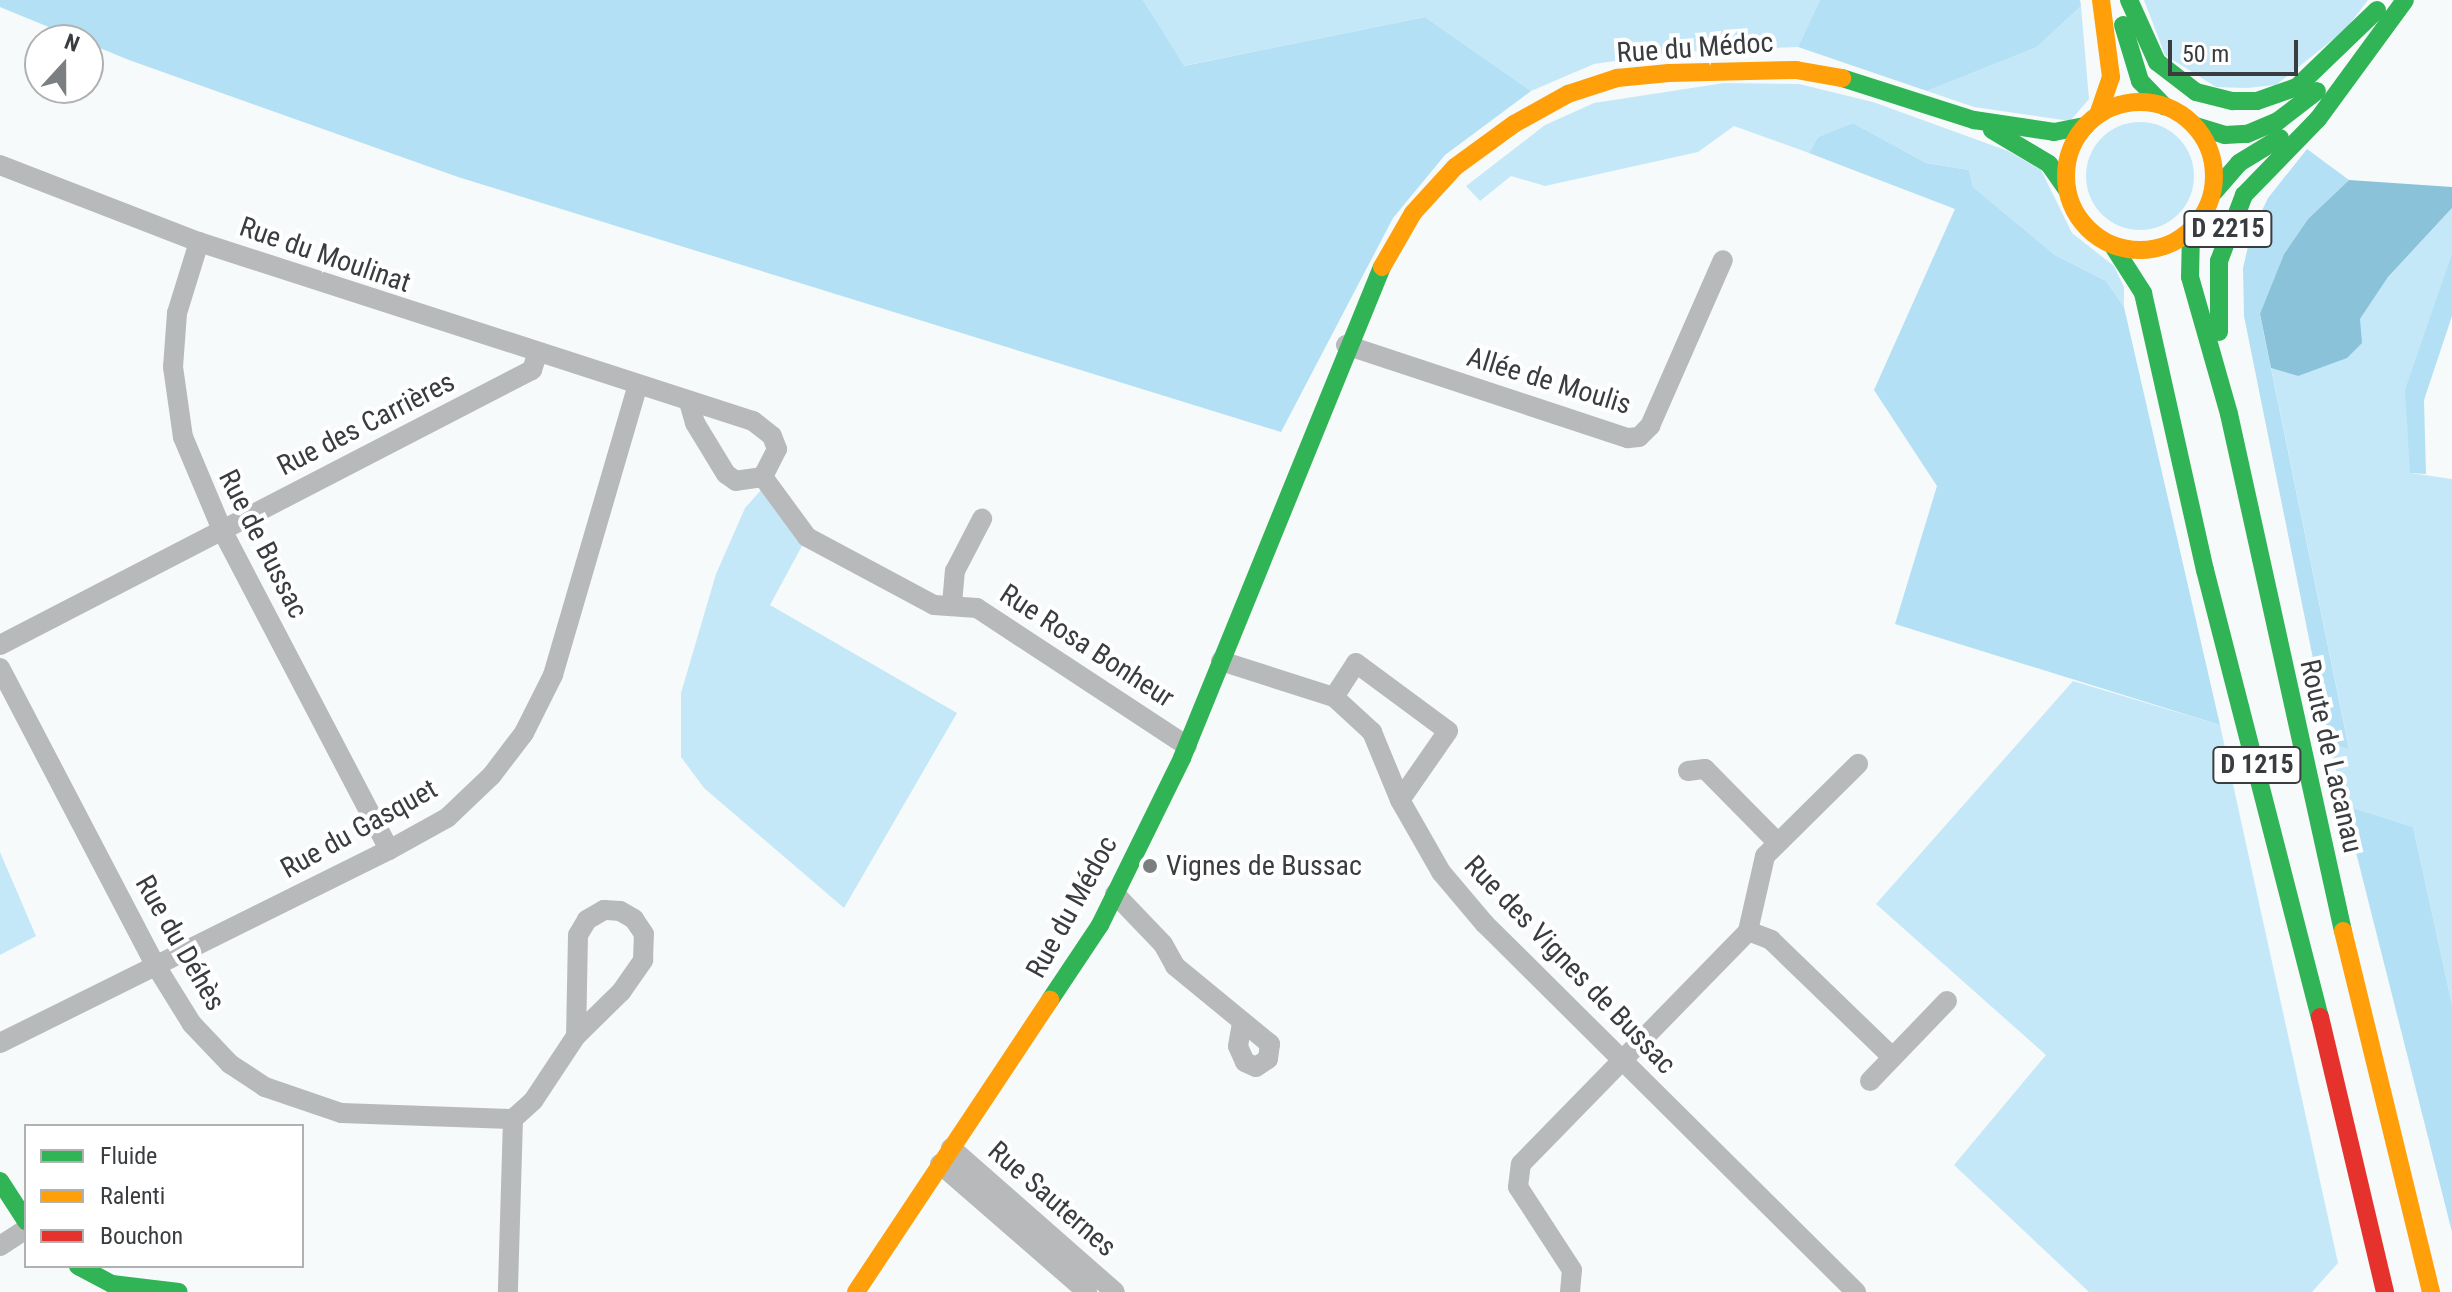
<!DOCTYPE html>
<meta charset="utf-8">
<style>
body{margin:0}
#map{position:relative;width:2452px;height:1292px;overflow:hidden;background:#f6fafb;font-family:"Roboto Condensed",sans-serif}
div>[style]{position:absolute}
.green>*{inset:0;background:#c5e8f8}
.round{border-radius:50%}
.forest>*{inset:0;background:#b3e0f4}
.water>*{inset:0;background:#8ac2da}
.street>*{height:20px;margin:-10px;padding:0 10px;transform-origin:10px;border-radius:10px;background:#b8b9ba}
.fast>*{height:18px;margin:-9px;padding:0 9px;transform-origin:9px;border-radius:9px;background:#30b455}
.slow>*{height:18px;margin:-9px;padding:0 9px;transform-origin:9px;border-radius:9px;background:#ff9f0a}
.slow>.ring{margin:-9px;padding:0;box-sizing:content-box;background:none;border:18px solid #ff9f0a;border-radius:50%}
.jam>*{height:18px;margin:-9px;padding:0 9px;transform-origin:9px;border-radius:9px;background:#e5322d}
.dots>*{width:22px;height:22px;translate:-50% -50%;box-sizing:border-box;border:4px solid #fff;border-radius:50%}
span{translate:-50% -50%;white-space:nowrap;text-align:center;line-height:1.15;-webkit-text-stroke:8px #fff;paint-order:stroke}
.shield-label span{padding:2px 6px;background:#fff;border:2px solid;border-radius:6px;-webkit-text-stroke-width:0}
.shield-label{font-size:26px;color:#3a3d3f;font-weight:700}
.street-label{font-size:28px;color:#3a3d3f}
.poi-label{font-size:28px;color:#3a3d3f}
.left{translate:0 -50%;text-align:left}
.legend{position:absolute;left:24px;top:1124px;width:280px;height:144px;box-sizing:border-box;background:#fff;border:2px solid #b0b1b2;margin:0;padding:10px 14px;list-style:none;font-size:24px;color:#3a3d3f}
.legend li{display:flex;align-items:center;gap:16px;height:40px}
.legend b{width:40px;border:2px solid #b0b1b2}
.north{position:absolute;left:24px;top:24px;width:80px;height:80px;box-sizing:border-box;background:#fff;border:2px solid #b0b1b2;border-radius:50%;rotate:21deg;font-size:22px;font-weight:700;line-height:32px;text-align:center;color:#3a3d3f}
.north::after{content:'';display:block;margin:auto;width:28px;height:36px;background:#7c7f81;clip-path:polygon(50% 0,100% 100%,50% 72%,0 100%)}
.scale{position:absolute;left:2168px;top:40px;width:130px;height:36px;box-sizing:border-box;border:4px solid #3a3d3f;border-top:0;padding-left:10px;font-size:24px;line-height:28px;white-space:nowrap;color:#3a3d3f;-webkit-text-stroke:6px #fff;paint-order:stroke}
</style>
<div id="map">
<div class="green">
<div style="clip-path:polygon(1143px 0,1820px 0,1798px 47px,1678px 52px,1594px 64px,1531px 91px,1425px 17px,1183px 66px)"></div>
<div style="clip-path:polygon(2144px 0,2368px 0,2346px 29px,2276px 85px,2246px 88px,2216px 87px,2165px 55px)"></div>
<div style="clip-path:polygon(2081px 6px,2089px 99px,2070px 121px,1974px 107px,1927px 91px,2037px 47px)"></div>
<div style="clip-path:polygon(1724px 83px,1799px 84px,1873px 102px,2008px 151px,2041px 170px,2072px 233px,2114px 266px,2124px 287px,2124px 307px,2106px 281px,2055px 255px,1973px 187px,1969px 170px,1926px 163px,1853px 123px,1818px 137px,1809px 153px,1734px 126px,1698px 152px,1545px 186px,1511px 176px,1480px 201px,1466px 186px,1545px 125px,1594px 103px)"></div>
<div class="round" style="left:2086px;top:122px;width:108px;height:108px"></div>
<div style="clip-path:polygon(2452px 208px,2452px 254px,2410px 473px,2452px 479px,2452px 1005px,2413px 827px,2344px 805px,2330px 743px,2349px 748px,2271px 368px,2298px 376px,2360px 319px,2388px 277px)"></div>
<div style="clip-path:polygon(761px 490px,803px 544px,770px 605px,957px 713px,844px 908px,704px 788px,681px 757px,681px 693px,716px 574px,745px 508px)"></div>
<div style="clip-path:polygon(2073px 681px,2220px 725px,2338px 1263px,2312px 1292px,2089px 1292px,1954px 1165px,2046px 1055px,1876px 904px)"></div>
<div style="clip-path:polygon(0 852px,36px 936px,0 955px)"></div>
</div>
<div class="forest">
<div style="clip-path:polygon(0 0,1143px 0,1184px 66px,1425px 17px,1531px 91px,1445px 155px,1393px 218px,1281px 432px,458px 177px,129px 60px,0 7px)"></div>
<div style="clip-path:polygon(1820px 0,2080px 0,2081px 6px,2037px 47px,1927px 91px,1798px 47px)"></div>
<div style="clip-path:polygon(1853px 123px,1926px 163px,1969px 170px,1973px 187px,2055px 255px,2106px 281px,2124px 307px,2220px 725px,1895px 624px,1937px 486px,1874px 390px,1955px 209px,1809px 153px,1818px 137px)"></div>
<div style="clip-path:polygon(2307px 149px,2349px 180px,2308px 219px,2284px 254px,2260px 315px,2349px 749px,2330px 743px,2244px 316px,2243px 268px,2251px 234px,2268px 198px)"></div>
<div style="clip-path:polygon(2452px 254px,2452px 316px,2424px 400px,2426px 474px,2410px 473px,2405px 390px)"></div>
<div style="clip-path:polygon(2344px 805px,2413px 827px,2452px 1005px,2452px 1232px)"></div>
</div>
<div class="water">
<div style="clip-path:polygon(2349px 180px,2452px 187px,2452px 208px,2388px 277px,2360px 319px,2362px 343px,2347px 358px,2298px 376px,2271px 368px,2260px 314px,2284px 254px,2308px 219px)"></div>
</div>
<div class="street">
<div style="left:0;top:165px;width:213px;rotate:21.2deg"></div>
<div style="left:199px;top:242px;width:582px;rotate:17.91deg"></div>
<div style="left:753px;top:421px;width:24px;rotate:38deg"></div>
<div style="left:772px;top:436px;width:14px;rotate:69deg"></div>
<div style="left:777px;top:449px;width:31px;rotate:117deg"></div>
<div style="left:763px;top:477px;width:27px;rotate:172deg"></div>
<div style="left:736px;top:481px;width:12px;rotate:-145deg"></div>
<div style="left:726px;top:474px;width:60px;rotate:-121.3deg"></div>
<div style="left:695px;top:423px;width:22px;rotate:-106deg"></div>
<div style="left:199px;top:242px;width:74px;rotate:107.2deg"></div>
<div style="left:177px;top:313px;width:54px;rotate:94.2deg"></div>
<div style="left:173px;top:367px;width:71px;rotate:81.9deg"></div>
<div style="left:183px;top:437px;width:101px;rotate:67.2deg"></div>
<div style="left:222px;top:530px;width:361px;rotate:62.4deg"></div>
<div style="left:1346px;top:345px;width:297px;rotate:18.3deg"></div>
<div style="left:1628px;top:438px;width:11px;rotate:-5deg"></div>
<div style="left:1639px;top:437px;width:16px;rotate:-45deg"></div>
<div style="left:1650px;top:426px;width:181px;rotate:-66.3deg"></div>
<div style="left:763px;top:477px;width:74px;rotate:53.7deg"></div>
<div style="left:807px;top:537px;width:144px;rotate:28.2deg"></div>
<div style="left:934px;top:605px;width:43px;rotate:4deg"></div>
<div style="left:977px;top:608px;width:251px;rotate:33.3deg"></div>
<div style="left:952px;top:604px;width:33px;rotate:-85deg"></div>
<div style="left:955px;top:571px;width:59px;rotate:-62.6deg"></div>
<div style="left:0;top:645px;width:599px;rotate:-27.34deg"></div>
<div style="left:532px;top:370px;width:16px;rotate:-72deg"></div>
<div style="left:1221px;top:661px;width:119px;rotate:17.7deg"></div>
<div style="left:1334px;top:697px;width:52px;rotate:42.6deg"></div>
<div style="left:1372px;top:732px;width:74px;rotate:67.6deg"></div>
<div style="left:1400px;top:800px;width:83px;rotate:60.3deg"></div>
<div style="left:1441px;top:872px;width:68px;rotate:49.8deg"></div>
<div style="left:1485px;top:924px;width:523px;rotate:44.77deg"></div>
<div style="left:0;top:668px;width:336px;rotate:62.4deg"></div>
<div style="left:156px;top:966px;width:68px;rotate:58.2deg"></div>
<div style="left:192px;top:1024px;width:55px;rotate:46.5deg"></div>
<div style="left:230px;top:1064px;width:42px;rotate:33.3deg"></div>
<div style="left:265px;top:1087px;width:80px;rotate:18.9deg"></div>
<div style="left:341px;top:1113px;width:172px;rotate:2deg"></div>
<div style="left:513px;top:1119px;width:173px;rotate:91.7deg"></div>
<div style="left:1334px;top:697px;width:40px;rotate:-57.1deg"></div>
<div style="left:1356px;top:663px;width:114px;rotate:36.5deg"></div>
<div style="left:1448px;top:731px;width:84px;rotate:124.8deg"></div>
<div style="left:1688px;top:771px;width:17px;rotate:-7deg"></div>
<div style="left:1705px;top:769px;width:101px;rotate:45.4deg"></div>
<div style="left:1115px;top:894px;width:69px;rotate:46.2deg"></div>
<div style="left:1163px;top:944px;width:25px;rotate:61deg"></div>
<div style="left:1175px;top:966px;width:123px;rotate:39.4deg"></div>
<div style="left:1270px;top:1044px;width:15px;rotate:98deg"></div>
<div style="left:1268px;top:1059px;width:14px;rotate:146deg"></div>
<div style="left:1256px;top:1067px;width:12px;rotate:-156deg"></div>
<div style="left:1245px;top:1062px;width:17px;rotate:-114deg"></div>
<div style="left:1238px;top:1046px;width:22px;rotate:-80deg"></div>
<div style="left:1748px;top:931px;width:25px;rotate:21deg"></div>
<div style="left:1771px;top:940px;width:167px;rotate:44deg"></div>
<div style="left:0;top:1043px;width:434px;rotate:-26.4deg"></div>
<div style="left:389px;top:850px;width:66px;rotate:-28.9deg"></div>
<div style="left:447px;top:818px;width:62px;rotate:-43.7deg"></div>
<div style="left:492px;top:775px;width:53px;rotate:-52.7deg"></div>
<div style="left:524px;top:733px;width:65px;rotate:-63.4deg"></div>
<div style="left:553px;top:675px;width:300px;rotate:-73.7deg"></div>
<div style="left:1870px;top:1081px;width:111px;rotate:-46.1deg"></div>
<div style="left:513px;top:1119px;width:27px;rotate:-42deg"></div>
<div style="left:533px;top:1101px;width:78px;rotate:-56.5deg"></div>
<div style="left:576px;top:1036px;width:63px;rotate:-44.4deg"></div>
<div style="left:621px;top:992px;width:39px;rotate:-55deg"></div>
<div style="left:643px;top:960px;width:26px;rotate:-88deg"></div>
<div style="left:644px;top:934px;width:18px;rotate:-124deg"></div>
<div style="left:634px;top:919px;width:16px;rotate:-150deg"></div>
<div style="left:620px;top:911px;width:16px;rotate:-176deg"></div>
<div style="left:604px;top:910px;width:20px;rotate:150deg"></div>
<div style="left:587px;top:920px;width:17px;rotate:121deg"></div>
<div style="left:578px;top:935px;width:101px;rotate:91.1deg"></div>
<div style="left:951px;top:1148px;width:218px;rotate:41.3deg"></div>
<div style="left:940px;top:1164px;width:195px;rotate:41deg"></div>
<div style="left:0;top:1246px;width:31px;rotate:-33deg"></div>
<div style="left:1570px;top:1292px;width:22px;rotate:-85deg"></div>
<div style="left:1572px;top:1270px;width:99px;rotate:-123deg"></div>
<div style="left:1518px;top:1187px;width:23px;rotate:-83deg"></div>
<div style="left:1521px;top:1164px;width:325px;rotate:-45.7deg"></div>
<div style="left:1748px;top:931px;width:77px;rotate:-77.2deg"></div>
<div style="left:1765px;top:856px;width:131px;rotate:-44.7deg"></div>
</div>
<div class="fast">
<div style="left:2129px;top:0;width:68px;rotate:65.7deg"></div>
<div style="left:2157px;top:62px;width:49px;rotate:37.6deg"></div>
<div style="left:2196px;top:92px;width:38px;rotate:14deg"></div>
<div style="left:2233px;top:101px;width:24px"></div>
<div style="left:2257px;top:101px;width:42px;rotate:-19.3deg"></div>
<div style="left:2297px;top:87px;width:111px;rotate:-43.9deg"></div>
<div style="left:2123px;top:25px;width:59px;rotate:73.1deg"></div>
<div style="left:2140px;top:81px;width:35px;rotate:46deg"></div>
<div style="left:1842px;top:78px;width:139px;rotate:17.7deg"></div>
<div style="left:1974px;top:120px;width:81px;rotate:8.5deg"></div>
<div style="left:2054px;top:132px;width:32px;rotate:-11deg"></div>
<div style="left:2196px;top:126px;width:30px;rotate:17deg"></div>
<div style="left:2225px;top:135px;width:22px;rotate:-3deg"></div>
<div style="left:2247px;top:134px;width:34px;rotate:-23deg"></div>
<div style="left:2278px;top:121px;width:49px;rotate:-37.6deg"></div>
<div style="left:1992px;top:130px;width:66px;rotate:30.8deg"></div>
<div style="left:2049px;top:164px;width:32px;rotate:55deg"></div>
<div style="left:2214px;top:192px;width:38px;rotate:-49deg"></div>
<div style="left:2239px;top:163px;width:48px;rotate:-31.4deg"></div>
<div style="left:2191px;top:231px;width:46px;rotate:91.2deg"></div>
<div style="left:2190px;top:277px;width:142px;rotate:74.1deg"></div>
<div style="left:2229px;top:414px;width:529px;rotate:77.57deg"></div>
<div style="left:2113px;top:246px;width:56px;rotate:57.4deg"></div>
<div style="left:2143px;top:293px;width:284px;rotate:77.4deg"></div>
<div style="left:2205px;top:570px;width:462px;rotate:75.6deg"></div>
<div style="left:2219px;top:332px;width:71px;rotate:-90deg"></div>
<div style="left:2219px;top:261px;width:71px;rotate:-69.3deg"></div>
<div style="left:2244px;top:195px;width:106px;rotate:-45.8deg"></div>
<div style="left:2318px;top:119px;width:147px;rotate:-53.8deg"></div>
<div style="left:1050px;top:1000px;width:90px;rotate:-56.3deg"></div>
<div style="left:1100px;top:925px;width:186px;rotate:-63.8deg"></div>
<div style="left:1182px;top:758px;width:530px;rotate:-67.84deg"></div>
<div style="left:0;top:1181px;width:48px;rotate:57deg"></div>
<div style="left:78px;top:1266px;width:38px;rotate:28deg"></div>
<div style="left:112px;top:1284px;width:67px;rotate:6.8deg"></div>
</div>
<div class="slow">
<div class="ring" style="left:2066px;top:102px;width:130px;height:130px"></div>
<div style="left:2098px;top:115px;width:40px;rotate:-71.1deg"></div>
<div style="left:2111px;top:77px;width:78px;rotate:-97.4deg"></div>
<div style="left:1382px;top:267px;width:62px;rotate:-60.1deg"></div>
<div style="left:1413px;top:213px;width:62px;rotate:-47.6deg"></div>
<div style="left:1455px;top:167px;width:73px;rotate:-36.1deg"></div>
<div style="left:1514px;top:124px;width:62px;rotate:-29.1deg"></div>
<div style="left:1568px;top:94px;width:52px;rotate:-18.1deg"></div>
<div style="left:1617px;top:78px;width:52px;rotate:-5.5deg"></div>
<div style="left:1669px;top:73px;width:127px;rotate:-1.4deg"></div>
<div style="left:1796px;top:70px;width:47px;rotate:9.9deg"></div>
<div style="left:2343px;top:931px;width:372px;rotate:76.3deg"></div>
<div style="left:856px;top:1292px;width:351px;rotate:-56.4deg"></div>
</div>
<div class="jam">
<div style="left:2320px;top:1017px;width:283px;rotate:76.7deg"></div>
</div>
<div class="dots">
<div style="left:1150px;top:866px;background:#7c7f81"></div>
</div>
<div class="shield-label">
<span style="left:2228px;top:229px">D 2215</span>
<span style="left:2257px;top:765px">D 1215</span>
</div>
<div class="street-label">
<span style="left:1695px;top:48px;rotate:-4deg">Rue du Médoc</span>
<span style="left:325px;top:255px;rotate:19deg">Rue du Moulinat</span>
<span style="left:1549px;top:381px;rotate:17deg">Allée de Moulis</span>
<span style="left:366px;top:424px;rotate:-27deg">Rue des Carrières</span>
<span style="left:263px;top:544px;rotate:63deg">Rue de Bussac</span>
<span style="left:1087px;top:646px;rotate:33deg">Rue Rosa Bonheur</span>
<span style="left:2331px;top:756px;rotate:77deg">Route de Lacanau</span>
<span style="left:359px;top:829px;rotate:-29deg">Rue du Gasquet</span>
<span style="left:1072px;top:907px;rotate:-61deg">Rue du Médoc</span>
<span style="left:180px;top:943px;rotate:60deg">Rue du Déhès</span>
<span style="left:1570px;top:965px;rotate:46deg">Rue des Vignes de Bussac</span>
<span style="left:1052px;top:1199px;rotate:41deg">Rue Sauternes</span>
</div>
<div class="poi-label">
<span class="left" style="left:1166px;top:866px">Vignes de Bussac</span>
</div>
<ul class="legend">
<li><b style="height:10px;background:#30b455"></b>Fluide</li>
<li><b style="height:10px;background:#ff9f0a"></b>Ralenti</li>
<li><b style="height:10px;background:#e5322d"></b>Bouchon</li>
</ul>
<div class="north">N</div>
<div class="scale">50 m</div>
</div>
